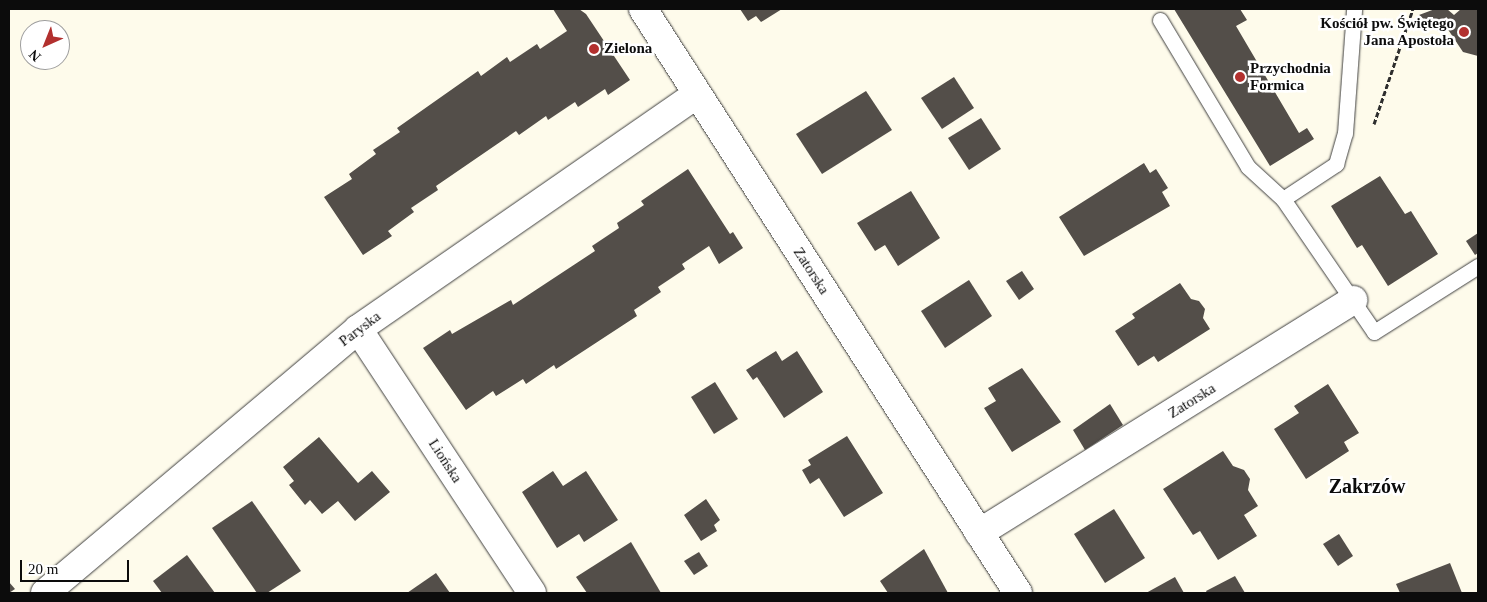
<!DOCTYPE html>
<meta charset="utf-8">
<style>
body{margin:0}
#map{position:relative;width:1487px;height:602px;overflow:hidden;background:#fefbeb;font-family:"Times New Roman",serif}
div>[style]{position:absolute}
.building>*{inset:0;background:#534e49}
.path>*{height:3px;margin-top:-1.5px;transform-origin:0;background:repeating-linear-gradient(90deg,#2e2e2e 0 5px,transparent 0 7.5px)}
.roads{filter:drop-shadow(0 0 1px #3f3f3f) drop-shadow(0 0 1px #3f3f3f)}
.service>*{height:15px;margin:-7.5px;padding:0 7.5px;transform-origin:7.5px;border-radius:7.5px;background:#fff}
.minor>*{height:28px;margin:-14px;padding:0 14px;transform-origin:14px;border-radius:14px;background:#fff}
.dots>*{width:14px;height:14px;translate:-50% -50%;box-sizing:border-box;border:2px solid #fff;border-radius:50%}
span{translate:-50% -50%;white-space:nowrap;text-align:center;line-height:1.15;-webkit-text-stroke:5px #fff;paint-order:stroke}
.poi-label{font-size:15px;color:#0c0c0c;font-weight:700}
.right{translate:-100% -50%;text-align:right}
.left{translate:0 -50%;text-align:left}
.street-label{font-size:15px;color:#0c0c0c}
.district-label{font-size:20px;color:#0c0c0c;font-weight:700}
.frame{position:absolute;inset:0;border:10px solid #0c0c0c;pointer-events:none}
.north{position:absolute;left:20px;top:20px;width:50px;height:50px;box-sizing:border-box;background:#fff;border:1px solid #9e9e9e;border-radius:50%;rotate:224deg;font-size:14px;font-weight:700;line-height:20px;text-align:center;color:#0c0c0c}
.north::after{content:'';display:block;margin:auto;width:18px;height:22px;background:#b2302e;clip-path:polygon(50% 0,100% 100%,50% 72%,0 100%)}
.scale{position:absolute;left:20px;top:560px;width:109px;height:22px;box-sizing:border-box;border:2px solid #0c0c0c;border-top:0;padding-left:6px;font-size:15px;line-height:18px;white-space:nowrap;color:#0c0c0c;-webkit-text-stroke:4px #fff;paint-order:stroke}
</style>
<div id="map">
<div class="building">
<div style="clip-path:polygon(553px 9px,579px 9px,586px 14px,630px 80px,608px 95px,605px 89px,578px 107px,575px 102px,548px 120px,546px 116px,519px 135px,516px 131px,436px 186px,438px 190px,411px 208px,414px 212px,388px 231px,392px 236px,363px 255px,324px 197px,352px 179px,349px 174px,376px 154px,373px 150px,400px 132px,397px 128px,478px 71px,481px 76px,507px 57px,510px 62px,537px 44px,540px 49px,567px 31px)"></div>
<div style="clip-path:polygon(740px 9px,782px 9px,761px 22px,756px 16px,748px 21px)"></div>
<div style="clip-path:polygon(1174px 9px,1240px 9px,1247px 20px,1236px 26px,1299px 133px,1307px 128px,1314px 139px,1270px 166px)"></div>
<div style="clip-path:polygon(1435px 9px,1447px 9px,1454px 15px,1461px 9px,1478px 9px,1478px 56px,1463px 52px,1445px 25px,1443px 35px,1419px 15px)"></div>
<div style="clip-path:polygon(954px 77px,974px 108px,942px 129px,921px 98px)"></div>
<div style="clip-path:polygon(866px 91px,892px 130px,822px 174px,796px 134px)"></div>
<div style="clip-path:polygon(981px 118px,1001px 149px,969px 170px,948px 138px)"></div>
<div style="clip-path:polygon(1144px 163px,1150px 173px,1156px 169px,1168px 188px,1162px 192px,1170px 206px,1084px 256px,1059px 217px)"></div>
<div style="clip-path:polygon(688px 169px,730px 234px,733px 232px,743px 248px,719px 264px,709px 246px,682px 264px,685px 269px,658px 287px,661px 292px,634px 310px,637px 316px,556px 369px,554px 365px,526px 384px,523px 379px,496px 396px,493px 391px,466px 410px,423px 348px,450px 330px,452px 334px,511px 300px,513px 305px,595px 251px,592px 246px,619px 228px,617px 223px,644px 205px,641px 201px)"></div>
<div style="clip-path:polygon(1380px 176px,1405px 214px,1411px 211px,1438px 254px,1388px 286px,1362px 245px,1357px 248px,1331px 206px)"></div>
<div style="clip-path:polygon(911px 191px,940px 238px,898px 266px,885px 245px,875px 251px,857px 223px)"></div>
<div style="clip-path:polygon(1478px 233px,1478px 253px,1475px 255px,1466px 241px)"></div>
<div style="clip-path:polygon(1022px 271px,1034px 289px,1019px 300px,1006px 281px)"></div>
<div style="clip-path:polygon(969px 280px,992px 316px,945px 348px,921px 311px)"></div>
<div style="clip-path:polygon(1180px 283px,1191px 299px,1199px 301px,1205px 309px,1203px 318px,1210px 329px,1158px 362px,1154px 356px,1138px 366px,1115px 331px,1135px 318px,1132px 314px)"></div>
<div style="clip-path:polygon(776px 351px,782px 361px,797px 351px,823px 392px,784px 418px,757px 377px,753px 380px,746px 370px)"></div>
<div style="clip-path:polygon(1022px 368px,1061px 422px,1012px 452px,984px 408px,996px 401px,988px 388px)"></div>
<div style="clip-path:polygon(715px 382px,738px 419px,714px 434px,691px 397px)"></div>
<div style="clip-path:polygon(1328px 384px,1359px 433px,1344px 442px,1349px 451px,1306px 479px,1274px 429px,1299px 413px,1294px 406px)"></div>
<div style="clip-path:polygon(1110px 404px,1123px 425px,1085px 450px,1073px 430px)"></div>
<div style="clip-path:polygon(847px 436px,883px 493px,844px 517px,819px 478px,810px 484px,802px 470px,811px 465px,808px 460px)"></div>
<div style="clip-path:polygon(319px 437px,358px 483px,372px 471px,390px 492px,355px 521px,338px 501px,322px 514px,310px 500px,305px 505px,289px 485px,294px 481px,283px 467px)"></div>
<div style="clip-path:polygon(1223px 451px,1233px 466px,1244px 470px,1250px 479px,1248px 490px,1258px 506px,1244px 515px,1257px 536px,1218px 560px,1200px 531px,1193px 535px,1163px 489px)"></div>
<div style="clip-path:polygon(553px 471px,563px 486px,586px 471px,618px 520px,584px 542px,579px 534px,557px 548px,522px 492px)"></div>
<div style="clip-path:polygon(706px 499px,720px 520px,714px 525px,717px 531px,701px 541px,684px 515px)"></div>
<div style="clip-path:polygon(252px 501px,301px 571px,267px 593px,257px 593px,212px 528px)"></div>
<div style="clip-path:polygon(1114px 509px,1145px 558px,1105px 583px,1074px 534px)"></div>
<div style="clip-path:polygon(1339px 534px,1353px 556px,1338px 566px,1323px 544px)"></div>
<div style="clip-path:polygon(631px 542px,661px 593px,587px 593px,576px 577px)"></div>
<div style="clip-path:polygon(924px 549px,948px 593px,888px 593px,880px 581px)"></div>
<div style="clip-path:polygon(699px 552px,708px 566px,694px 575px,684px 561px)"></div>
<div style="clip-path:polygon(187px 555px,215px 593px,162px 593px,153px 581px)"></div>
<div style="clip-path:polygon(1450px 563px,1462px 593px,1400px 593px,1396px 584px)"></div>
<div style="clip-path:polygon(436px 573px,450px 593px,407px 593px)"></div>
<div style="clip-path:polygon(1235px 576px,1245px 593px,1207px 593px,1206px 591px)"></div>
<div style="clip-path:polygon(1175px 577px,1184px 593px,1146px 593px)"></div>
<div style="clip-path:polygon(9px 582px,15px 589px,9px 593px)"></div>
</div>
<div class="path">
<div style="left:1374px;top:124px;width:121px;rotate:-71.3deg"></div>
</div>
<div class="roads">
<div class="service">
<div style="left:1160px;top:20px;width:171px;rotate:59.1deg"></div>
<div style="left:1248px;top:167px;width:47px;rotate:42.4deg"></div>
<div style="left:1283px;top:199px;width:161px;rotate:55.6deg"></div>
<div style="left:1374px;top:332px;width:123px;rotate:-32.4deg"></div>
<div style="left:1283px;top:199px;width:64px;rotate:-33.4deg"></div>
<div style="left:1336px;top:164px;width:32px;rotate:-74deg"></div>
<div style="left:1345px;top:133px;width:124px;rotate:-85.8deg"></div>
</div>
<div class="minor">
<div style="left:643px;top:9px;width:694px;rotate:57.29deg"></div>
<div style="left:358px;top:329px;width:316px;rotate:56.6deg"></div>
<div style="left:979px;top:533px;width:441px;rotate:-31.9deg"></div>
<div style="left:45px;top:593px;width:409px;rotate:-40.1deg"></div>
<div style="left:358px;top:329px;width:412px;rotate:-34.7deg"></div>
</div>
</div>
<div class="dots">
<div style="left:1464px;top:32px;background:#b2302e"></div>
<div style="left:594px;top:49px;background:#b2302e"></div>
<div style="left:1240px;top:77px;background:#b2302e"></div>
</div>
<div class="poi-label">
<span class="right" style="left:1454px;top:32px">Kościół pw. Świętego<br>Jana Apostoła</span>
<span class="left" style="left:604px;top:49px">Zielona</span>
<span class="left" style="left:1250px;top:77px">Przychodnia<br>Formica</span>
</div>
<div class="street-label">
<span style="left:811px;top:271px;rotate:57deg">Zatorska</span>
<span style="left:360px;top:329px;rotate:-37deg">Paryska</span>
<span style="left:1192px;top:401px;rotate:-32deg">Zatorska</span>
<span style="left:445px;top:461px;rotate:57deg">Liońska</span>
</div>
<div class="district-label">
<span style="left:1367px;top:486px">Zakrzów</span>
</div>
<div class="frame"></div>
<div class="north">N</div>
<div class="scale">20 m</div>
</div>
